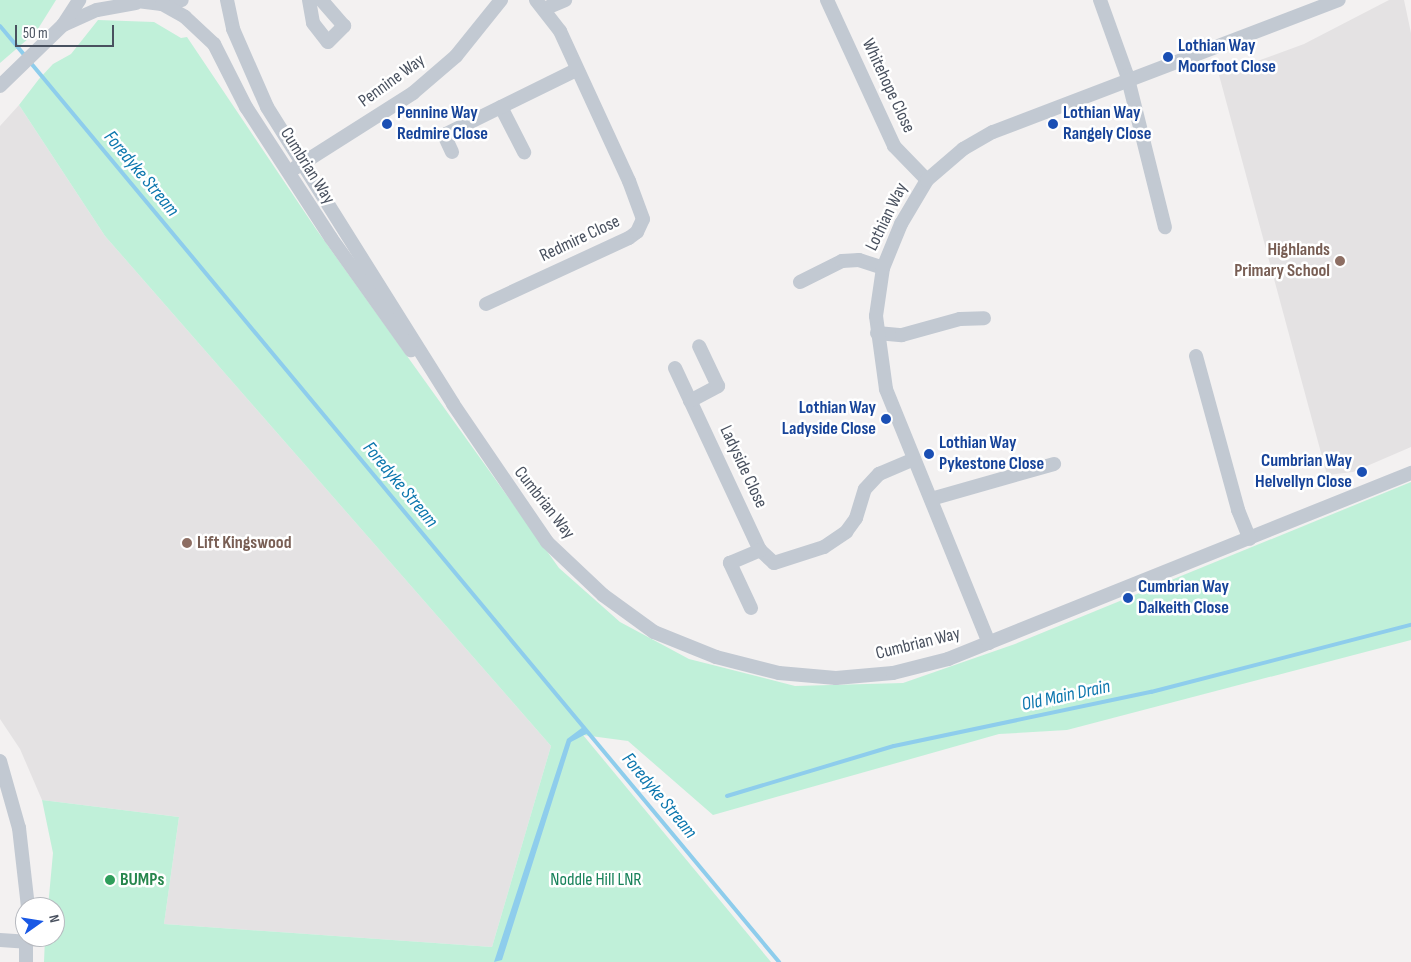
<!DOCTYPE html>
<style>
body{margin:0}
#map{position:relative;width:1411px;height:962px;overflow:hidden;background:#f3f1f1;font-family:"Sofia Sans Condensed",sans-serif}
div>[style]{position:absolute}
.education>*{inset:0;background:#e4e2e3}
.green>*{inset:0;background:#c0f0d9}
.water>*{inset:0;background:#8ecdec}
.stream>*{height:4px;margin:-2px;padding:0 2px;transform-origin:2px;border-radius:2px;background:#8ecdec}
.minor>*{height:14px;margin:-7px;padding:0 7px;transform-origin:7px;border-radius:7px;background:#c2c9d2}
.dots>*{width:14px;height:14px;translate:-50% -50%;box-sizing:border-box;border:2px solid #fff;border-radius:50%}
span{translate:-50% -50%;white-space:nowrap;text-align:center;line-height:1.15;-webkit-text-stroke:5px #fff;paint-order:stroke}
.transit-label{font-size:18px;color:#164399;font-weight:700}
.left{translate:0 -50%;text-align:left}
.right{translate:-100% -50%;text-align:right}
.street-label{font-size:18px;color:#49515f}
.education-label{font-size:18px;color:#785e54;font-weight:700}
.leisure-label{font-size:18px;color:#27864d;font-weight:700}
.park-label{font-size:18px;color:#18825a}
.water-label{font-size:19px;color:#0d77ae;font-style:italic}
.north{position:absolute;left:15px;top:897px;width:50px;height:50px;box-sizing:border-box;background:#fff;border:1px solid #b6b9bf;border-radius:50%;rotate:77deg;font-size:14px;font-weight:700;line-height:20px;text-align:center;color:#49515f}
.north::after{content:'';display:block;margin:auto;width:18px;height:22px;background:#1958e5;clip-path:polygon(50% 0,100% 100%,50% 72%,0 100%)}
.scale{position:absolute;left:15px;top:25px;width:99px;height:22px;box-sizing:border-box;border:2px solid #49515f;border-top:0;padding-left:6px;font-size:15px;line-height:18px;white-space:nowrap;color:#49515f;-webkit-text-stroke:4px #fff;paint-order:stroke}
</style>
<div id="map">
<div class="education">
<div style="clip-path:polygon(1389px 0,1404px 0,1411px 33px,1411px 447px,1353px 472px,1327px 475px,1219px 75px,1304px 44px)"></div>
<div style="clip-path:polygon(19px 105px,105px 236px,551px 746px,492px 947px,164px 924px,179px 817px,42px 800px,20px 749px,0 719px,0 126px)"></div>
</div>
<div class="green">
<div style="clip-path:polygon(0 0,56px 0,36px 32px,0 63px)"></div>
<div style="clip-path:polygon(98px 20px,154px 22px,181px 38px,187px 37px,316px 229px,559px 568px,620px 622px,689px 659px,795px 686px,903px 683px,1015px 644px,1411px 482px,1411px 640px,1067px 730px,999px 734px,713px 815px,628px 741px,583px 735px,771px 962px,44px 962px,45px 937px,55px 937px,55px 907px,48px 907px,53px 853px,42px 800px,179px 817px,164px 924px,492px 947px,551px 746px,105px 236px,19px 105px,39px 79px,53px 64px,71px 54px)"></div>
</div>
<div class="water">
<div style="clip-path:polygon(583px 727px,588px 733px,571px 742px,502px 960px,494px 962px,567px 739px)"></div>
</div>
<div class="stream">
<div style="left:0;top:26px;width:40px;rotate:50deg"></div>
<div style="left:30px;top:62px;width:1171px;rotate:50.23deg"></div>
<div style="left:727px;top:796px;width:174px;rotate:-16.7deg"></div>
<div style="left:894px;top:746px;width:263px;rotate:-11.9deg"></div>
<div style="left:1151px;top:692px;width:268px;rotate:-14.5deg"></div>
</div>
<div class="minor">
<div style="left:129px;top:0;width:33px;rotate:7deg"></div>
<div style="left:162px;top:4px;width:20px;rotate:-11deg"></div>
<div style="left:227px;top:0;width:30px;rotate:78deg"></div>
<div style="left:233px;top:29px;width:85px;rotate:66.4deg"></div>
<div style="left:267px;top:107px;width:350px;rotate:57.9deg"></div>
<div style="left:453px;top:404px;width:167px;rotate:55.7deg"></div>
<div style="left:547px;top:542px;width:77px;rotate:43.4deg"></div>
<div style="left:603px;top:595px;width:63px;rotate:36deg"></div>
<div style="left:654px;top:632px;width:67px;rotate:22deg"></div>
<div style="left:716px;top:657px;width:65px;rotate:14.3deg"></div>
<div style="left:779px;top:673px;width:57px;rotate:5deg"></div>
<div style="left:836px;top:678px;width:57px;rotate:-5deg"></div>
<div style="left:893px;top:673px;width:57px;rotate:-14.3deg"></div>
<div style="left:948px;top:659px;width:499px;rotate:-21.9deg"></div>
<div style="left:309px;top:0;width:23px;rotate:80deg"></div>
<div style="left:313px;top:23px;width:24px;rotate:52deg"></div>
<div style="left:328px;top:42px;width:23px;rotate:-45deg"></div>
<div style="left:344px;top:26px;width:35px;rotate:-131deg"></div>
<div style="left:827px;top:0;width:161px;rotate:65.3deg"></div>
<div style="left:894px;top:146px;width:47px;rotate:45.9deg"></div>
<div style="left:1100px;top:0;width:80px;rotate:70.2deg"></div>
<div style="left:1127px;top:75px;width:157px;rotate:76deg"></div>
<div style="left:162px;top:4px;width:26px;rotate:29deg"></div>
<div style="left:185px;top:17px;width:40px;rotate:43deg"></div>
<div style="left:214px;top:44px;width:71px;rotate:63.1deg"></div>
<div style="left:246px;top:107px;width:156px;rotate:57deg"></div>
<div style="left:331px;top:238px;width:138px;rotate:54.5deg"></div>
<div style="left:544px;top:9px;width:23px;rotate:-23deg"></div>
<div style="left:63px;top:25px;width:37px;rotate:-24deg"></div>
<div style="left:97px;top:10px;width:39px;rotate:-10deg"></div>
<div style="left:0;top:86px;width:88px;rotate:-44.1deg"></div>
<div style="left:63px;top:25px;width:30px;rotate:-57deg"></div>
<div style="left:501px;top:107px;width:51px;rotate:62.9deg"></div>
<div style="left:452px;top:152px;width:19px;rotate:-115deg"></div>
<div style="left:444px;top:135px;width:147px;rotate:-26.2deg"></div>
<div style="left:295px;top:168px;width:140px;rotate:-32.4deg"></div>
<div style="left:413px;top:93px;width:57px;rotate:-40.7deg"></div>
<div style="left:456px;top:56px;width:72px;rotate:-51.2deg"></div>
<div style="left:800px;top:282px;width:47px;rotate:-26.6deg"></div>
<div style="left:842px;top:261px;width:17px;rotate:-3deg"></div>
<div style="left:859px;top:260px;width:25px;rotate:18deg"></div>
<div style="left:486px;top:304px;width:157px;rotate:-24.8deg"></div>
<div style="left:629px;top:238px;width:10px;rotate:-37deg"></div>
<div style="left:637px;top:232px;width:14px;rotate:-65deg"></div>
<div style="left:643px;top:219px;width:40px;rotate:-110.2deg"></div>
<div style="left:629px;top:181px;width:165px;rotate:-114.7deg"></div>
<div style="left:560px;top:31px;width:39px;rotate:-128deg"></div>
<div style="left:877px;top:333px;width:25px;rotate:5deg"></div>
<div style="left:902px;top:335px;width:60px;rotate:-15.4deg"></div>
<div style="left:960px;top:319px;width:24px;rotate:-2deg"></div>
<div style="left:1196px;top:356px;width:160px;rotate:74.7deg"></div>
<div style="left:1238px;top:510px;width:31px;rotate:68deg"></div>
<div style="left:675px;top:368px;width:201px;rotate:65deg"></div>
<div style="left:760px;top:550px;width:19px;rotate:43deg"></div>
<div style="left:774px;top:563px;width:52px;rotate:-17.7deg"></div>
<div style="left:824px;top:547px;width:27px;rotate:-34deg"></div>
<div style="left:846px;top:532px;width:17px;rotate:-54deg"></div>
<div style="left:856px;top:518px;width:30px;rotate:-73deg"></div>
<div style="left:865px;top:489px;width:21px;rotate:-47deg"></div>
<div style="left:879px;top:474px;width:38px;rotate:-23deg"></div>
<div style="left:690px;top:401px;width:32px;rotate:-28deg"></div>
<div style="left:718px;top:386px;width:44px;rotate:-115.4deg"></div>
<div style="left:931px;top:499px;width:128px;rotate:-15.9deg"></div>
<div style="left:751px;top:608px;width:50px;rotate:-115deg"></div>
<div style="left:730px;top:563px;width:33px;rotate:-23deg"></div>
<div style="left:989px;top:643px;width:274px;rotate:-112.1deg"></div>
<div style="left:886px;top:389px;width:74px;rotate:-97.8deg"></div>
<div style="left:876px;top:316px;width:49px;rotate:-81.7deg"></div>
<div style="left:883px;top:268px;width:48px;rotate:-67.8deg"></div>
<div style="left:901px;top:224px;width:51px;rotate:-59.4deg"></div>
<div style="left:927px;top:180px;width:48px;rotate:-40.7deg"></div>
<div style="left:963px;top:149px;width:34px;rotate:-30deg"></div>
<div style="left:993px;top:132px;width:370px;rotate:-20.9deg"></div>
<div style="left:0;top:761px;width:70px;rotate:74.2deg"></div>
<div style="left:19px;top:828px;width:80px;rotate:83.5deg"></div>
<div style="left:0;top:940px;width:26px;rotate:4deg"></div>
<div style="left:26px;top:962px;width:25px;rotate:-90deg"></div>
</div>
<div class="dots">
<div style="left:1168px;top:57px;background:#1a4fb4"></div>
<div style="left:387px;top:124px;background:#1a4fb4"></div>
<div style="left:1053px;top:124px;background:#1a4fb4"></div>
<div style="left:1340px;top:261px;background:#8d6e63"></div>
<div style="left:886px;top:419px;background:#1a4fb4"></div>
<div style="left:929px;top:454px;background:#1a4fb4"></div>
<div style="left:1362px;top:472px;background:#1a4fb4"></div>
<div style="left:187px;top:543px;background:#8d6e63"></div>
<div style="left:1128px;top:598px;background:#1a4fb4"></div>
<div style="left:110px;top:880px;background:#2e9e5b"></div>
</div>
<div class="transit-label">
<span class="left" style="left:1178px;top:57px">Lothian Way<br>Moorfoot Close</span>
<span class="left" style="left:397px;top:124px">Pennine Way<br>Redmire Close</span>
<span class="left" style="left:1063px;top:124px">Lothian Way<br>Rangely Close</span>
<span class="right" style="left:876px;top:419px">Lothian Way<br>Ladyside Close</span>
<span class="left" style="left:939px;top:454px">Lothian Way<br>Pykestone Close</span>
<span class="right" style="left:1352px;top:472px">Cumbrian Way<br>Helvellyn Close</span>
<span class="left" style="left:1138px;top:598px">Cumbrian Way<br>Dalkeith Close</span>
</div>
<div class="street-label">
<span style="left:392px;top:81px;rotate:-36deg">Pennine Way</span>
<span style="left:888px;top:86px;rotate:65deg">Whitehope Close</span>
<span style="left:307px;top:166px;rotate:58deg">Cumbrian Way</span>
<span style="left:887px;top:217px;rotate:-64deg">Lothian Way</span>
<span style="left:580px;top:239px;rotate:-25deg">Redmire Close</span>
<span style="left:743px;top:467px;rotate:65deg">Ladyside Close</span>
<span style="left:544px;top:503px;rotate:52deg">Cumbrian Way</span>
<span style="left:918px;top:644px;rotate:-14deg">Cumbrian Way</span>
</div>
<div class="education-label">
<span class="right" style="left:1330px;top:261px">Highlands<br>Primary School</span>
<span class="left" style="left:197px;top:543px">Lift Kingswood</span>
</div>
<div class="leisure-label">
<span class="left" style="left:120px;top:880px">BUMPs</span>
</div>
<div class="park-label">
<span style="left:596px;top:880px">Noddle Hill LNR</span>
</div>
<div class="water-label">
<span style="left:141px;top:174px;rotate:50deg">Foredyke Stream</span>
<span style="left:400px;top:485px;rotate:50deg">Foredyke Stream</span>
<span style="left:1066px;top:696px;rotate:-12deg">Old Main Drain</span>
<span style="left:659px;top:796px;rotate:50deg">Foredyke Stream</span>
</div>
<div class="north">N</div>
<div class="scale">50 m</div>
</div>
